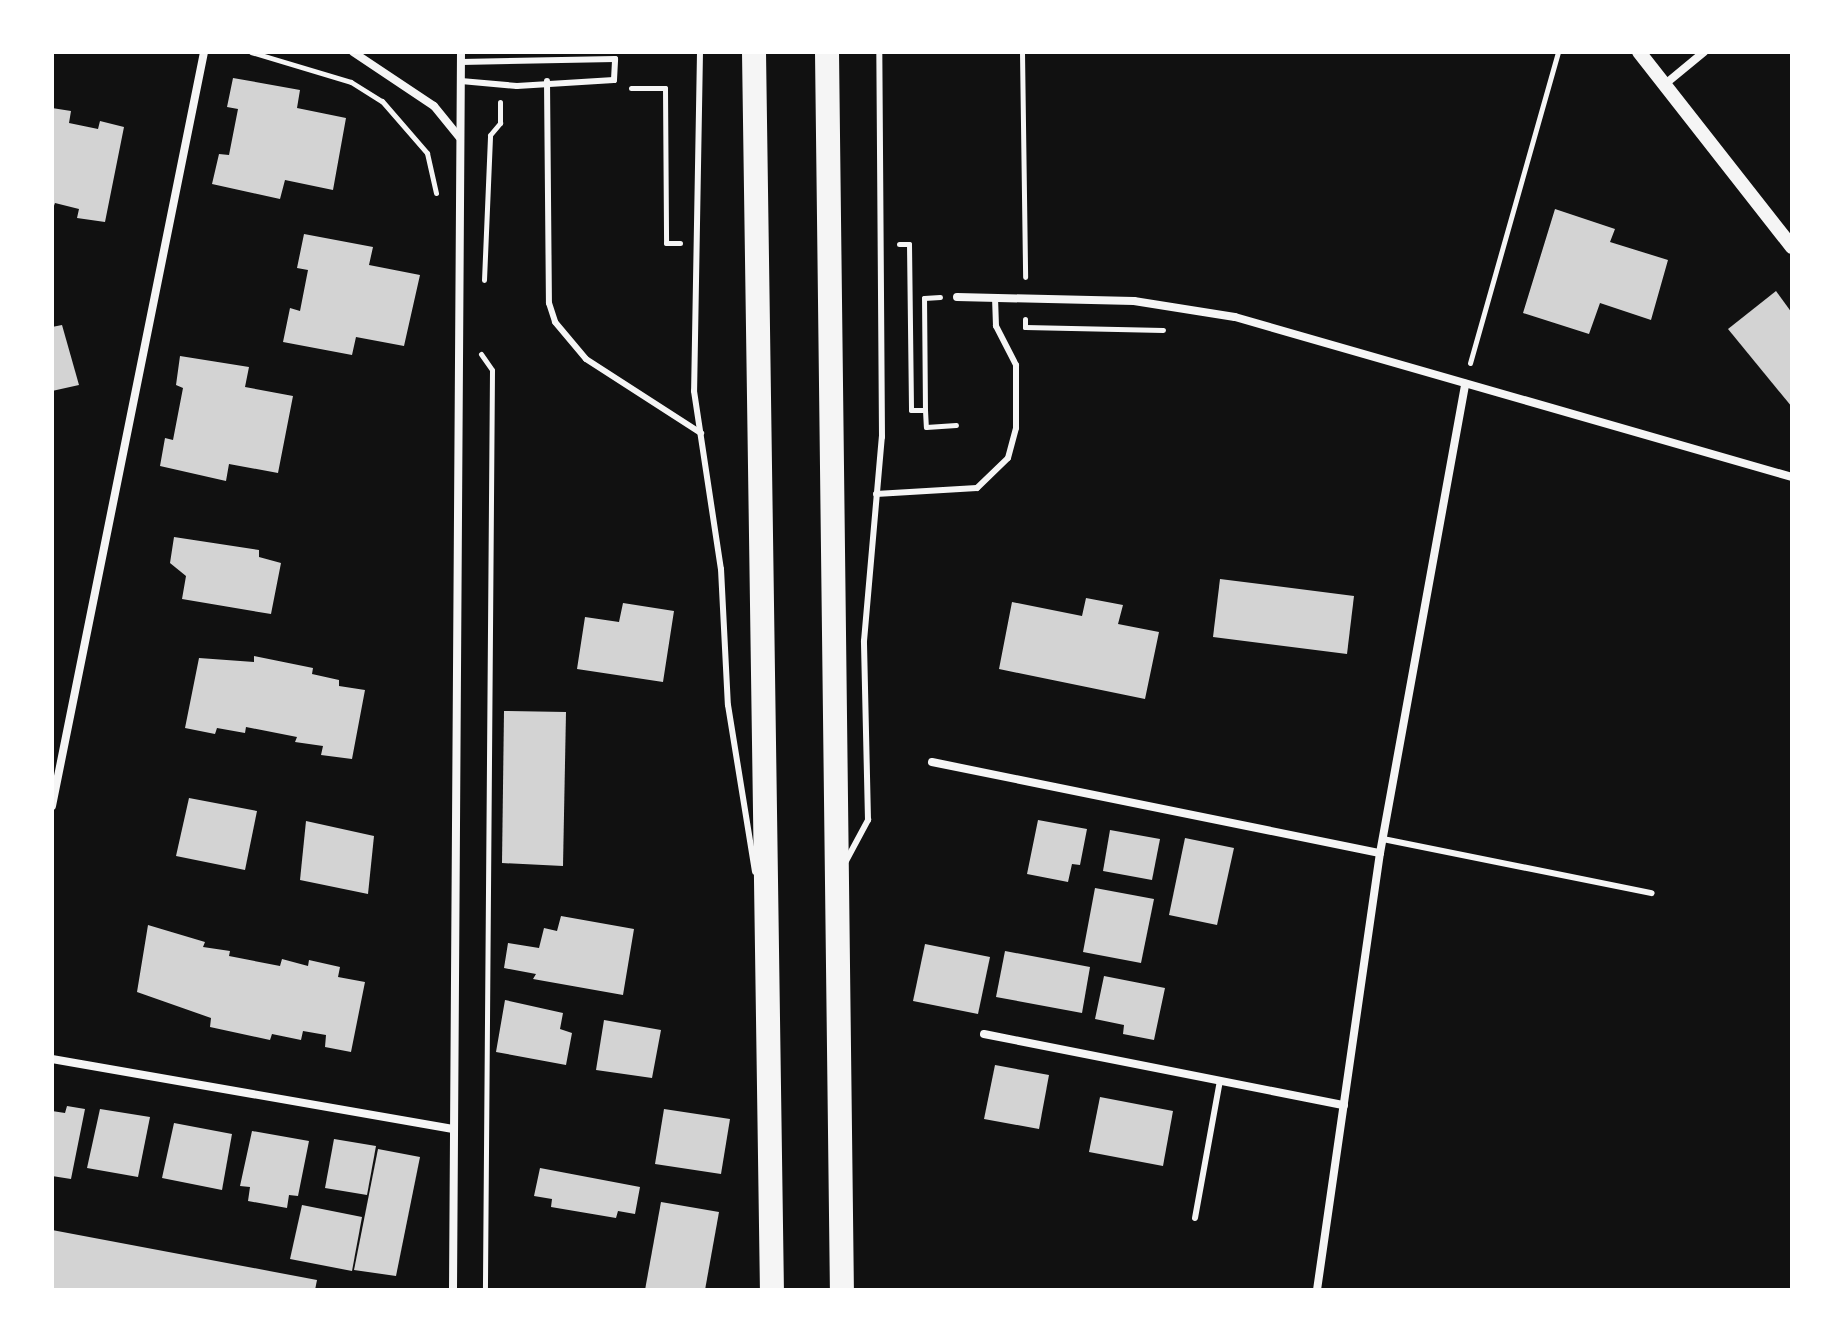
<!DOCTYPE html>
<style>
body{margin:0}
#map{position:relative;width:1844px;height:1342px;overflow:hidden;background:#111;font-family:"Noto Serif",serif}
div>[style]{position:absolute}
.building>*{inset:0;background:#d3d3d3}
.path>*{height:5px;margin:-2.5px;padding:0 2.5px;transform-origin:2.5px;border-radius:2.5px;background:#f5f5f5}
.service>*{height:6px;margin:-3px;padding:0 3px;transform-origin:3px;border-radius:3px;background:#f5f5f5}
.minor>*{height:8px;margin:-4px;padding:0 4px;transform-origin:4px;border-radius:4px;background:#f5f5f5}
.tertiary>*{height:14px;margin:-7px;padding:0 7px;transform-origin:7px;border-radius:7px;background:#f5f5f5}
.motorway>*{height:24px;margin:-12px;padding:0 12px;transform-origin:12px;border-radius:12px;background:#f5f5f5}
span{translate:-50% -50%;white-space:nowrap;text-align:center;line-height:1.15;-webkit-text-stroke:6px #fff;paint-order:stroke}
.frame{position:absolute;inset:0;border:54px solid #fff;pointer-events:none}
</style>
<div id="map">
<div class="building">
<div style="clip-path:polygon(233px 78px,300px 90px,297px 108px,346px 118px,333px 190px,285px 180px,280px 199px,212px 184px,219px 154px,229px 155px,238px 109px,227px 107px)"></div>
<div style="clip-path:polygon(52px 108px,71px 111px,69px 123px,98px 129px,100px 121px,124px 127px,105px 222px,77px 218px,79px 209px,55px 203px,52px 211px)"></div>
<div style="clip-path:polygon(1555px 209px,1615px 229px,1610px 242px,1668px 260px,1651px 320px,1600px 303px,1589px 334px,1523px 313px)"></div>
<div style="clip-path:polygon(304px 234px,373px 247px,369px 265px,420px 275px,404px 346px,356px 337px,352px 355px,283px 342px,290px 308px,300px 311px,308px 270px,297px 268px)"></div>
<div style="clip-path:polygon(1776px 291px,1792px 313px,1792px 407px,1728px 329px)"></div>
<div style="clip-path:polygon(62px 325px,79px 385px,52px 391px,52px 327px)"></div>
<div style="clip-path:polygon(180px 356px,249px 367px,245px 387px,293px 396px,278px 473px,229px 464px,226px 481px,160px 466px,165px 438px,173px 440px,183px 388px,176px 385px)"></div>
<div style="clip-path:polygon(174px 537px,259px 550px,259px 557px,281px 563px,271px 614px,182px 599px,186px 576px,170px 563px)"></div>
<div style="clip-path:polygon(1220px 579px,1354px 596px,1347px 654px,1213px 637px)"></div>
<div style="clip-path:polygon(1086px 598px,1123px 605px,1118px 624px,1159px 632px,1145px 699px,999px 669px,1012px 602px,1082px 616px)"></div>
<div style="clip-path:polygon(623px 603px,674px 611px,663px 682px,577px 669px,585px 617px,619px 622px)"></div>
<div style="clip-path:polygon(254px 656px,313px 668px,312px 674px,339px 680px,339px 686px,365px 690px,352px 759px,321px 755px,323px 746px,295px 742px,297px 737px,246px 727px,245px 733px,217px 728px,215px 734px,185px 728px,199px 658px,254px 662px)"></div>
<div style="clip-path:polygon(504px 711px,566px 712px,563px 866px,502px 863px)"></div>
<div style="clip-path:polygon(189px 798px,257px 811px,245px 870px,176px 856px)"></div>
<div style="clip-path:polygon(1038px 820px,1087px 829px,1080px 865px,1072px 864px,1068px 882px,1027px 874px)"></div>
<div style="clip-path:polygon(306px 821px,374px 836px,368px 894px,300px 880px)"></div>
<div style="clip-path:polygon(1110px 830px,1160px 839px,1152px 880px,1103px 871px)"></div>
<div style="clip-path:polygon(1185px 838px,1234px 848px,1217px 925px,1169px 915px)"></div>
<div style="clip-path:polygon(1095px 888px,1154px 899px,1141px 963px,1083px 952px)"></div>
<div style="clip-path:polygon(561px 916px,634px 929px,623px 995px,533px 979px,536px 974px,504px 968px,508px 943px,539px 948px,544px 928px,557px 931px)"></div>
<div style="clip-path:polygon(148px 925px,205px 942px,203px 947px,230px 951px,229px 956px,280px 966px,282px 959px,308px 966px,309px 960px,340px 967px,338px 977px,365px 982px,351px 1052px,325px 1047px,326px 1035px,303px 1031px,301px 1040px,272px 1034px,270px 1040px,210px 1027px,211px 1018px,137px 992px)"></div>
<div style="clip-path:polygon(925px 944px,990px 957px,978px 1014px,913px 1001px)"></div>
<div style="clip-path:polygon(1005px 951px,1090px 967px,1082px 1013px,996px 997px)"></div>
<div style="clip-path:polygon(1104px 976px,1165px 988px,1154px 1040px,1123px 1034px,1124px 1025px,1095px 1019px)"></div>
<div style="clip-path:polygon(505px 1000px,563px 1013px,560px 1029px,572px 1033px,566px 1065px,496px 1052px)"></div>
<div style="clip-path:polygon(604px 1020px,661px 1030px,652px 1078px,596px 1070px)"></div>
<div style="clip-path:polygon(995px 1065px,1049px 1075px,1039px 1129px,984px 1119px)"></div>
<div style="clip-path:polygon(1100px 1097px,1173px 1111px,1163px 1166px,1089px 1152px)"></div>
<div style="clip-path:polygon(67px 1106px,85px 1109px,71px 1179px,52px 1176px,52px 1111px,65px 1113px)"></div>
<div style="clip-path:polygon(100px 1109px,150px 1117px,138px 1177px,87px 1168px)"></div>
<div style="clip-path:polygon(664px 1109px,730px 1119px,721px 1174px,655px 1164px)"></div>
<div style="clip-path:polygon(174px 1123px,232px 1134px,222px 1190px,162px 1178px)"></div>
<div style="clip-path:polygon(252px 1131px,309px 1141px,298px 1196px,289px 1195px,287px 1208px,248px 1201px,250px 1187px,240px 1186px)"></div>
<div style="clip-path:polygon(334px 1139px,376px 1146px,367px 1195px,325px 1188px)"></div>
<div style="clip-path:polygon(378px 1149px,420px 1157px,396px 1276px,354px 1270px)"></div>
<div style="clip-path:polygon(540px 1168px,640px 1187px,635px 1214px,618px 1211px,616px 1218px,551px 1207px,552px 1199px,534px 1196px)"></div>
<div style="clip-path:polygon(661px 1202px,719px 1212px,705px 1290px,645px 1290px)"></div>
<div style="clip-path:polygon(302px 1205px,362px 1217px,352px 1271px,290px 1259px)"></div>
<div style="clip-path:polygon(52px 1230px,317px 1280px,315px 1290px,52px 1290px)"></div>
</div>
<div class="path">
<div style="left:251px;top:52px;width:104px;rotate:16.7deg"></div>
<div style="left:351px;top:82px;width:36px;rotate:32deg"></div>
<div style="left:382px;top:101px;width:69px;rotate:49.1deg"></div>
<div style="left:427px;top:153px;width:41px;rotate:77.3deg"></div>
<div style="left:1022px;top:52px;width:225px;rotate:89.2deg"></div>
<div style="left:631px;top:88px;width:34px"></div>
<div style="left:665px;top:88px;width:155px;rotate:89.6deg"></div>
<div style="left:666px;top:243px;width:14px"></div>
<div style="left:899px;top:244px;width:10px"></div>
<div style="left:909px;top:244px;width:166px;rotate:89.3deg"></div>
<div style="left:911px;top:410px;width:14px"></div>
<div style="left:925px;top:410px;width:112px;rotate:-90.5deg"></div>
<div style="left:924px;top:298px;width:16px;rotate:-4deg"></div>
<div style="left:484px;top:280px;width:145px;rotate:-87.6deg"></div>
<div style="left:490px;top:135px;width:16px;rotate:-50deg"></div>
<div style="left:500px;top:123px;width:21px;rotate:-90deg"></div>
<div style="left:1025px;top:319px;width:8px;rotate:90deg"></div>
<div style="left:1025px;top:327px;width:138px;rotate:1.2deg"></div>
<div style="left:481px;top:354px;width:19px;rotate:55deg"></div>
<div style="left:492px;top:370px;width:920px;rotate:90.44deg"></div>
<div style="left:1470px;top:363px;width:323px;rotate:-74.2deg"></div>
<div style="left:925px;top:410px;width:17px;rotate:87deg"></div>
<div style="left:926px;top:427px;width:30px;rotate:-4deg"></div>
</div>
<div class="service">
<div style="left:700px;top:52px;width:339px;rotate:91deg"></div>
<div style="left:694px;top:391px;width:180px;rotate:81.4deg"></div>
<div style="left:721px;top:569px;width:136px;rotate:87.1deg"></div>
<div style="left:728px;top:705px;width:169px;rotate:80.8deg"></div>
<div style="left:461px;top:81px;width:56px;rotate:5.1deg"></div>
<div style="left:517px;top:86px;width:97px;rotate:-3.5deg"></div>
<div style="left:614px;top:80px;width:21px;rotate:-87deg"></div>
<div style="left:615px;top:59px;width:154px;rotate:178.9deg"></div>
<div style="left:547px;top:81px;width:222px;rotate:89.5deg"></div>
<div style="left:549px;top:303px;width:20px;rotate:72deg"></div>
<div style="left:555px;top:322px;width:48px;rotate:50deg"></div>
<div style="left:586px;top:359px;width:137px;rotate:32.8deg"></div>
<div style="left:876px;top:494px;width:101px;rotate:-3.4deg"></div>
<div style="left:977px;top:488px;width:43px;rotate:-44.1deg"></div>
<div style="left:1008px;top:458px;width:31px;rotate:-75deg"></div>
<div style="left:1016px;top:428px;width:63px;rotate:-90deg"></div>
<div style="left:1016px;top:365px;width:44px;rotate:-117.1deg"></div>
<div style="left:996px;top:326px;width:28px;rotate:-92deg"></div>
<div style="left:1383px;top:839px;width:274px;rotate:11.4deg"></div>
<div style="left:846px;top:861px;width:47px;rotate:-61.8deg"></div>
<div style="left:868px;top:820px;width:179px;rotate:-91.3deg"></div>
<div style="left:864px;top:641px;width:205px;rotate:-85deg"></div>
<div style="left:882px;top:437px;width:385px;rotate:-90.4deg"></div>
<div style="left:1195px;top:1218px;width:139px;rotate:-79.7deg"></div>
</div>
<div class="minor">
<div style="left:353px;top:52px;width:97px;rotate:33.7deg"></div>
<div style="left:434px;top:106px;width:40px;rotate:51deg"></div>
<div style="left:1664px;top:85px;width:52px;rotate:-39.5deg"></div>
<div style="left:957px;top:297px;width:177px;rotate:1.3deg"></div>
<div style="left:1134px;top:301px;width:102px;rotate:9deg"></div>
<div style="left:1235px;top:317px;width:580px;rotate:16.03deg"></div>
<div style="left:932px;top:762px;width:457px;rotate:11.5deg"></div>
<div style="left:52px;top:806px;width:769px;rotate:-78.6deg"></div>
<div style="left:984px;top:1034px;width:367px;rotate:11.2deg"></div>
<div style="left:52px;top:1059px;width:407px;rotate:9.9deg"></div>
<div style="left:453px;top:1290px;width:1238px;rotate:-89.63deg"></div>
<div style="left:1317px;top:1290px;width:442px;rotate:-81.8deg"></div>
<div style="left:1380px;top:853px;width:477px;rotate:-79.7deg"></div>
</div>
<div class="tertiary">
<div style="left:1639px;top:52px;width:248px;rotate:51.9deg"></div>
</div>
<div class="motorway">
<div style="left:754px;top:52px;width:1238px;rotate:89.17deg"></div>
<div style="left:827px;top:52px;width:1238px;rotate:89.31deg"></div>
</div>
<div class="frame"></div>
</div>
